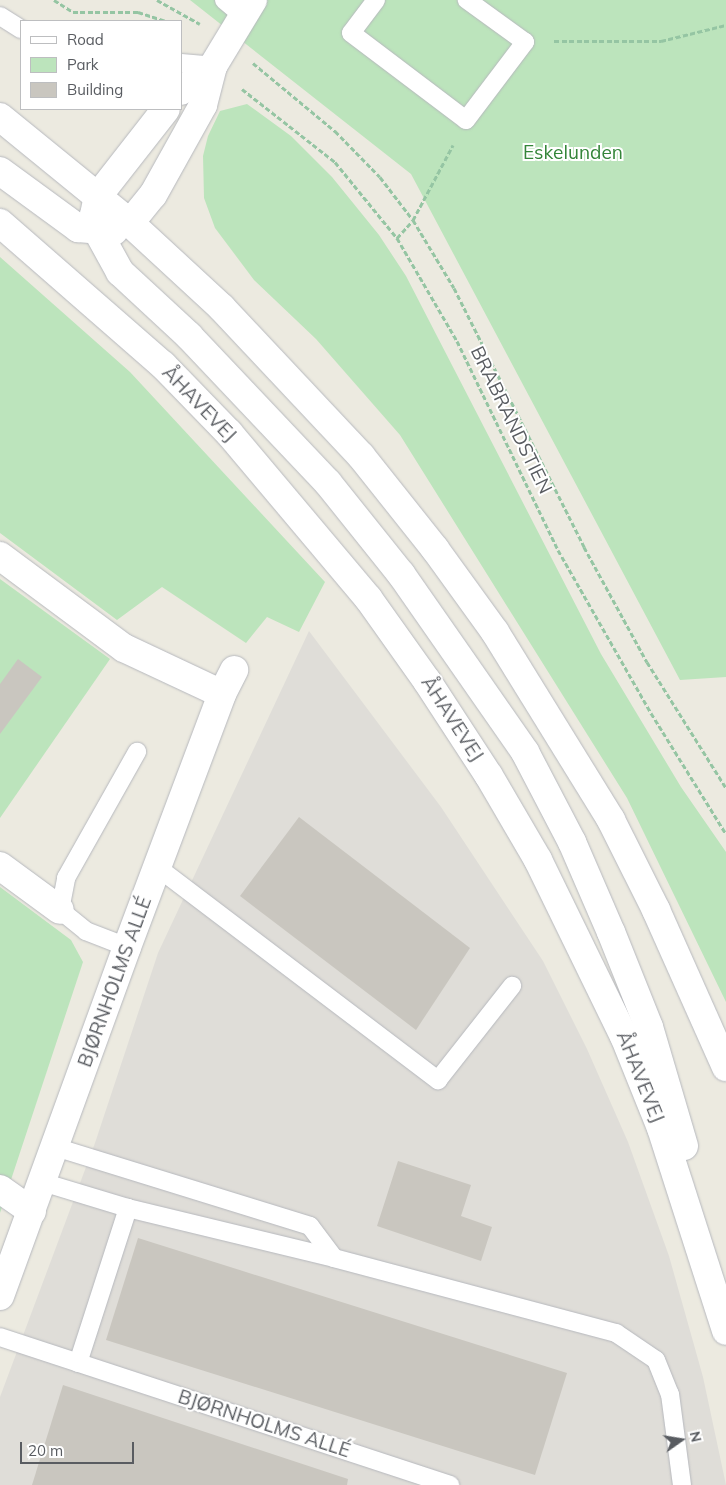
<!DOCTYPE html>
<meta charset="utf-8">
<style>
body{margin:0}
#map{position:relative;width:726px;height:1485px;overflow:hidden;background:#eceae0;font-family:Mulish,sans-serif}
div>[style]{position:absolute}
.industrial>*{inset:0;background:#dfddd8}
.green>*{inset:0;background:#bce4bc}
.building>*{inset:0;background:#c9c6bf}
.path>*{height:3px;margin-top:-1.5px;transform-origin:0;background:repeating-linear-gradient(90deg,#95c5a3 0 5px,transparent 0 7.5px)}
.roads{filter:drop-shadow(0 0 1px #b6b8bd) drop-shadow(0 0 1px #b6b8bd)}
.lane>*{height:18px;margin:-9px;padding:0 9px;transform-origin:9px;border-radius:9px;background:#fff}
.street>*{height:28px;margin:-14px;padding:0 14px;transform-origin:14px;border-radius:14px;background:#fff}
.secondary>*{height:28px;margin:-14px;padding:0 14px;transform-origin:14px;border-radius:14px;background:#fff}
span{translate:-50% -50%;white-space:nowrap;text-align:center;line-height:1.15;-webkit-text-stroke:4px #fff;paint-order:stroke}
.park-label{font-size:19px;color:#348539}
.street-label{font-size:19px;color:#595c61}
.legend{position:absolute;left:20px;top:20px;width:162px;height:90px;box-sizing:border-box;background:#fff;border:1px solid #bdbec0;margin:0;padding:6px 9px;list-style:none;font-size:15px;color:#595c61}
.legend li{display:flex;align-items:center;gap:10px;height:25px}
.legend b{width:25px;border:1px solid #bdbec0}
.north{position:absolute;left:656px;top:1415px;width:50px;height:50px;-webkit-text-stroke:4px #fff;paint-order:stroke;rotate:77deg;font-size:14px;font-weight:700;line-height:20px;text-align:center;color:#595c61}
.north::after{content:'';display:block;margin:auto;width:18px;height:22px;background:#595c61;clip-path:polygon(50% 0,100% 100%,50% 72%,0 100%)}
.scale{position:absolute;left:20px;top:1442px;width:114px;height:22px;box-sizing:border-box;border:2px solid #595c61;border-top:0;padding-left:6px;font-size:15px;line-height:18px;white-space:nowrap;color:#595c61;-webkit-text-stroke:4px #fff;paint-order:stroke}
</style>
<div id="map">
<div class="industrial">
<div style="clip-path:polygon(309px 631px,441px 807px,543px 961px,587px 1049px,628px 1142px,669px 1256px,703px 1377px,726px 1485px,0 1485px,0 1397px,95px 1143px,158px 953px)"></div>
</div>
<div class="green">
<div style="clip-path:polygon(190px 0,726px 0,726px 677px,680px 680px,411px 174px)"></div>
<div style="clip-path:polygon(247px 104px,291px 136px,332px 177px,379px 235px,406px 276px,601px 654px,681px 787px,726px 852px,726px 1002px,627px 798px,400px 435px,316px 339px,254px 280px,215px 228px,204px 198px,203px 156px,208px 136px,220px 111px)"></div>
<div style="clip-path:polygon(0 257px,130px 372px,325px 582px,299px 632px,267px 617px,246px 643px,162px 587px,117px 620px,0 533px)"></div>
<div style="clip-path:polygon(0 579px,110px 659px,0 818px)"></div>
<div style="clip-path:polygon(0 887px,71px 940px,83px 962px,0 1213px)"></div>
</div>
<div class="building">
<div style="clip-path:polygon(18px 659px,42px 677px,0 734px,0 684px)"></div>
<div style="clip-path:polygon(299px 817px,470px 948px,416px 1030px,240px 896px)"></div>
<div style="clip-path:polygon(398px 1161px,471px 1185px,461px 1216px,492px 1227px,481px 1261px,377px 1226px)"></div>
<div style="clip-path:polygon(138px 1238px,567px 1373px,535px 1475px,106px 1340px)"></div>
<div style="clip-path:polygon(63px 1385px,348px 1479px,347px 1485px,32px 1485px)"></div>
</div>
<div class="path">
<div style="left:54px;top:0;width:22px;rotate:32deg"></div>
<div style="left:73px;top:12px;width:65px"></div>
<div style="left:138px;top:12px;width:29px;rotate:18deg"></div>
<div style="left:157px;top:0;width:49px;rotate:29.2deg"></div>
<div style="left:554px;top:41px;width:107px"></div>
<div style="left:661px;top:41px;width:67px;rotate:-13.8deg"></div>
<div style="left:253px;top:63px;width:107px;rotate:39.7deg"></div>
<div style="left:335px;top:131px;width:64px;rotate:45.6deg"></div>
<div style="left:380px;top:177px;width:54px;rotate:52.5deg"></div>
<div style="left:413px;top:220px;width:79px;rotate:58.9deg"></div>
<div style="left:454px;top:288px;width:290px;rotate:63.3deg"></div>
<div style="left:584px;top:547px;width:131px;rotate:61.3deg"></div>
<div style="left:647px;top:662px;width:149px;rotate:57.9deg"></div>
<div style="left:242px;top:89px;width:118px;rotate:38.1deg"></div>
<div style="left:335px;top:162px;width:98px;rotate:50.8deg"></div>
<div style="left:397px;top:238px;width:119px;rotate:59.8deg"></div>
<div style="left:457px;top:341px;width:232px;rotate:64.2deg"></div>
<div style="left:558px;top:550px;width:188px;rotate:60.3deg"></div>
<div style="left:651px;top:713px;width:142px;rotate:58.2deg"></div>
<div style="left:397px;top:238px;width:24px;rotate:-48deg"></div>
<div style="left:413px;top:220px;width:85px;rotate:-61.9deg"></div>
</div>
<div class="roads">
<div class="lane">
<div style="left:224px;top:0;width:25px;rotate:40deg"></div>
<div style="left:376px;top:0;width:41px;rotate:127.1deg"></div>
<div style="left:351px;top:33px;width:144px;rotate:37.1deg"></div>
<div style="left:466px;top:120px;width:98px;rotate:-52.9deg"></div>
<div style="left:525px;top:42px;width:72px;rotate:-144.1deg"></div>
<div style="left:0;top:16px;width:25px;rotate:32deg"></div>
<div style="left:181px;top:63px;width:32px;rotate:5deg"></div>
<div style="left:157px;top:867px;width:353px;rotate:37.2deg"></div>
<div style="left:438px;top:1080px;width:120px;rotate:-51.8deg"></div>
<div style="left:127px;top:947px;width:44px;rotate:-158.7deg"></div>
<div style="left:86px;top:931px;width:33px;rotate:-141deg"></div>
<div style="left:60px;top:910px;width:33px;rotate:-79deg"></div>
<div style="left:66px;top:878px;width:145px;rotate:-60.6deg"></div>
<div style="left:55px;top:1147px;width:267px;rotate:17.2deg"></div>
<div style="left:310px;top:1226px;width:40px;rotate:53deg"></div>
<div style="left:334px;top:1258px;width:292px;rotate:14.9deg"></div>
<div style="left:616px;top:1333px;width:48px;rotate:34deg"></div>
<div style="left:656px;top:1360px;width:37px;rotate:68deg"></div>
<div style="left:670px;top:1394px;width:92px;rotate:82.5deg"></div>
<div style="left:42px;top:1182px;width:90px;rotate:16.8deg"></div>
<div style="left:128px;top:1208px;width:212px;rotate:13.6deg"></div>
<div style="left:0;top:1337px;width:474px;rotate:18.2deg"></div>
<div style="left:78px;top:1363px;width:163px;rotate:-72.1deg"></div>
</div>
<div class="street">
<div style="left:181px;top:91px;width:41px;rotate:-38deg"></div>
<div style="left:98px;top:196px;width:110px;rotate:-52deg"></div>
<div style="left:130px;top:223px;width:36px;rotate:-51deg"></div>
<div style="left:153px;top:195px;width:103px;rotate:-60.9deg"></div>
<div style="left:203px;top:105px;width:40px;rotate:-75.6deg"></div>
<div style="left:213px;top:66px;width:77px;rotate:-58.8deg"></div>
<div style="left:0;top:556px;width:154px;rotate:36.6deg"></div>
<div style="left:124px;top:648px;width:108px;rotate:25.1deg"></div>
<div style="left:0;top:866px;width:74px;rotate:36.3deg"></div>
<div style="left:0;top:1189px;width:39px;rotate:35deg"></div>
<div style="left:0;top:1296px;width:371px;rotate:-70deg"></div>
<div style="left:127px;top:947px;width:270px;rotate:-69.4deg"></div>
<div style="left:222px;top:694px;width:27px;rotate:-63deg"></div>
</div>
<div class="secondary">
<div style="left:0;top:117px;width:168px;rotate:39.2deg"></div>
<div style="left:130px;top:223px;width:125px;rotate:42.7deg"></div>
<div style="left:222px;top:308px;width:203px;rotate:46.8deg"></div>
<div style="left:361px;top:456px;width:119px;rotate:51.5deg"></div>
<div style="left:435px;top:549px;width:102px;rotate:54.1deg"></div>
<div style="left:495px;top:632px;width:221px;rotate:58.3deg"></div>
<div style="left:611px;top:820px;width:101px;rotate:63.4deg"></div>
<div style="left:656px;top:910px;width:172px;rotate:66deg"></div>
<div style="left:0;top:171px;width:97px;rotate:36.2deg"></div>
<div style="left:78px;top:228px;width:36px;rotate:5deg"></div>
<div style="left:98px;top:196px;width:19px;rotate:102deg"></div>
<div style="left:94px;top:215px;width:17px;rotate:77deg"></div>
<div style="left:98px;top:232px;width:46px;rotate:61.2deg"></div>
<div style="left:120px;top:272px;width:94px;rotate:42.8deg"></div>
<div style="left:189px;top:336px;width:202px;rotate:46.6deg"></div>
<div style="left:328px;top:483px;width:117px;rotate:51.3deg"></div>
<div style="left:401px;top:574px;width:217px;rotate:55.1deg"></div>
<div style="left:525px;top:752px;width:102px;rotate:62.4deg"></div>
<div style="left:572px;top:842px;width:98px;rotate:66.6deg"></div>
<div style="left:611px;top:932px;width:102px;rotate:68.2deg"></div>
<div style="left:649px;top:1027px;width:124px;rotate:73.6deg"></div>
<div style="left:0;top:223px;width:216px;rotate:41.1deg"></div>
<div style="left:163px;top:365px;width:95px;rotate:45.9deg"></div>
<div style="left:229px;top:433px;width:216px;rotate:49.9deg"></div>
<div style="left:368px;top:598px;width:102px;rotate:54.6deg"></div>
<div style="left:427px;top:681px;width:113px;rotate:56.9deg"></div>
<div style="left:489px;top:776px;width:97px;rotate:59.7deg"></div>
<div style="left:538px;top:860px;width:196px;rotate:64deg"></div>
<div style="left:624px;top:1036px;width:99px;rotate:68.1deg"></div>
<div style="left:661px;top:1128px;width:213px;rotate:72.2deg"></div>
</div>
</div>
<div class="park-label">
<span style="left:573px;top:153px">Eskelunden</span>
</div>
<div class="street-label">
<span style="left:199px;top:404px;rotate:46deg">ÅHAVEVEJ</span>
<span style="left:511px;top:420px;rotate:64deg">BRABRANDSTIEN</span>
<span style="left:452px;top:719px;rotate:57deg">ÅHAVEVEJ</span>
<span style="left:115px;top:982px;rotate:-70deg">BJØRNHOLMS ALLÉ</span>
<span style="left:640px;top:1077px;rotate:68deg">ÅHAVEVEJ</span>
<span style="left:264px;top:1424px;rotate:18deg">BJØRNHOLMS ALLÉ</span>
</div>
<ul class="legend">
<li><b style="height:6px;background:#fff"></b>Road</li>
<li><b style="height:14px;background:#bce4bc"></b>Park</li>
<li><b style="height:14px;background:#c9c6bf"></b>Building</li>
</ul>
<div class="north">N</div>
<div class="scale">20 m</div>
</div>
